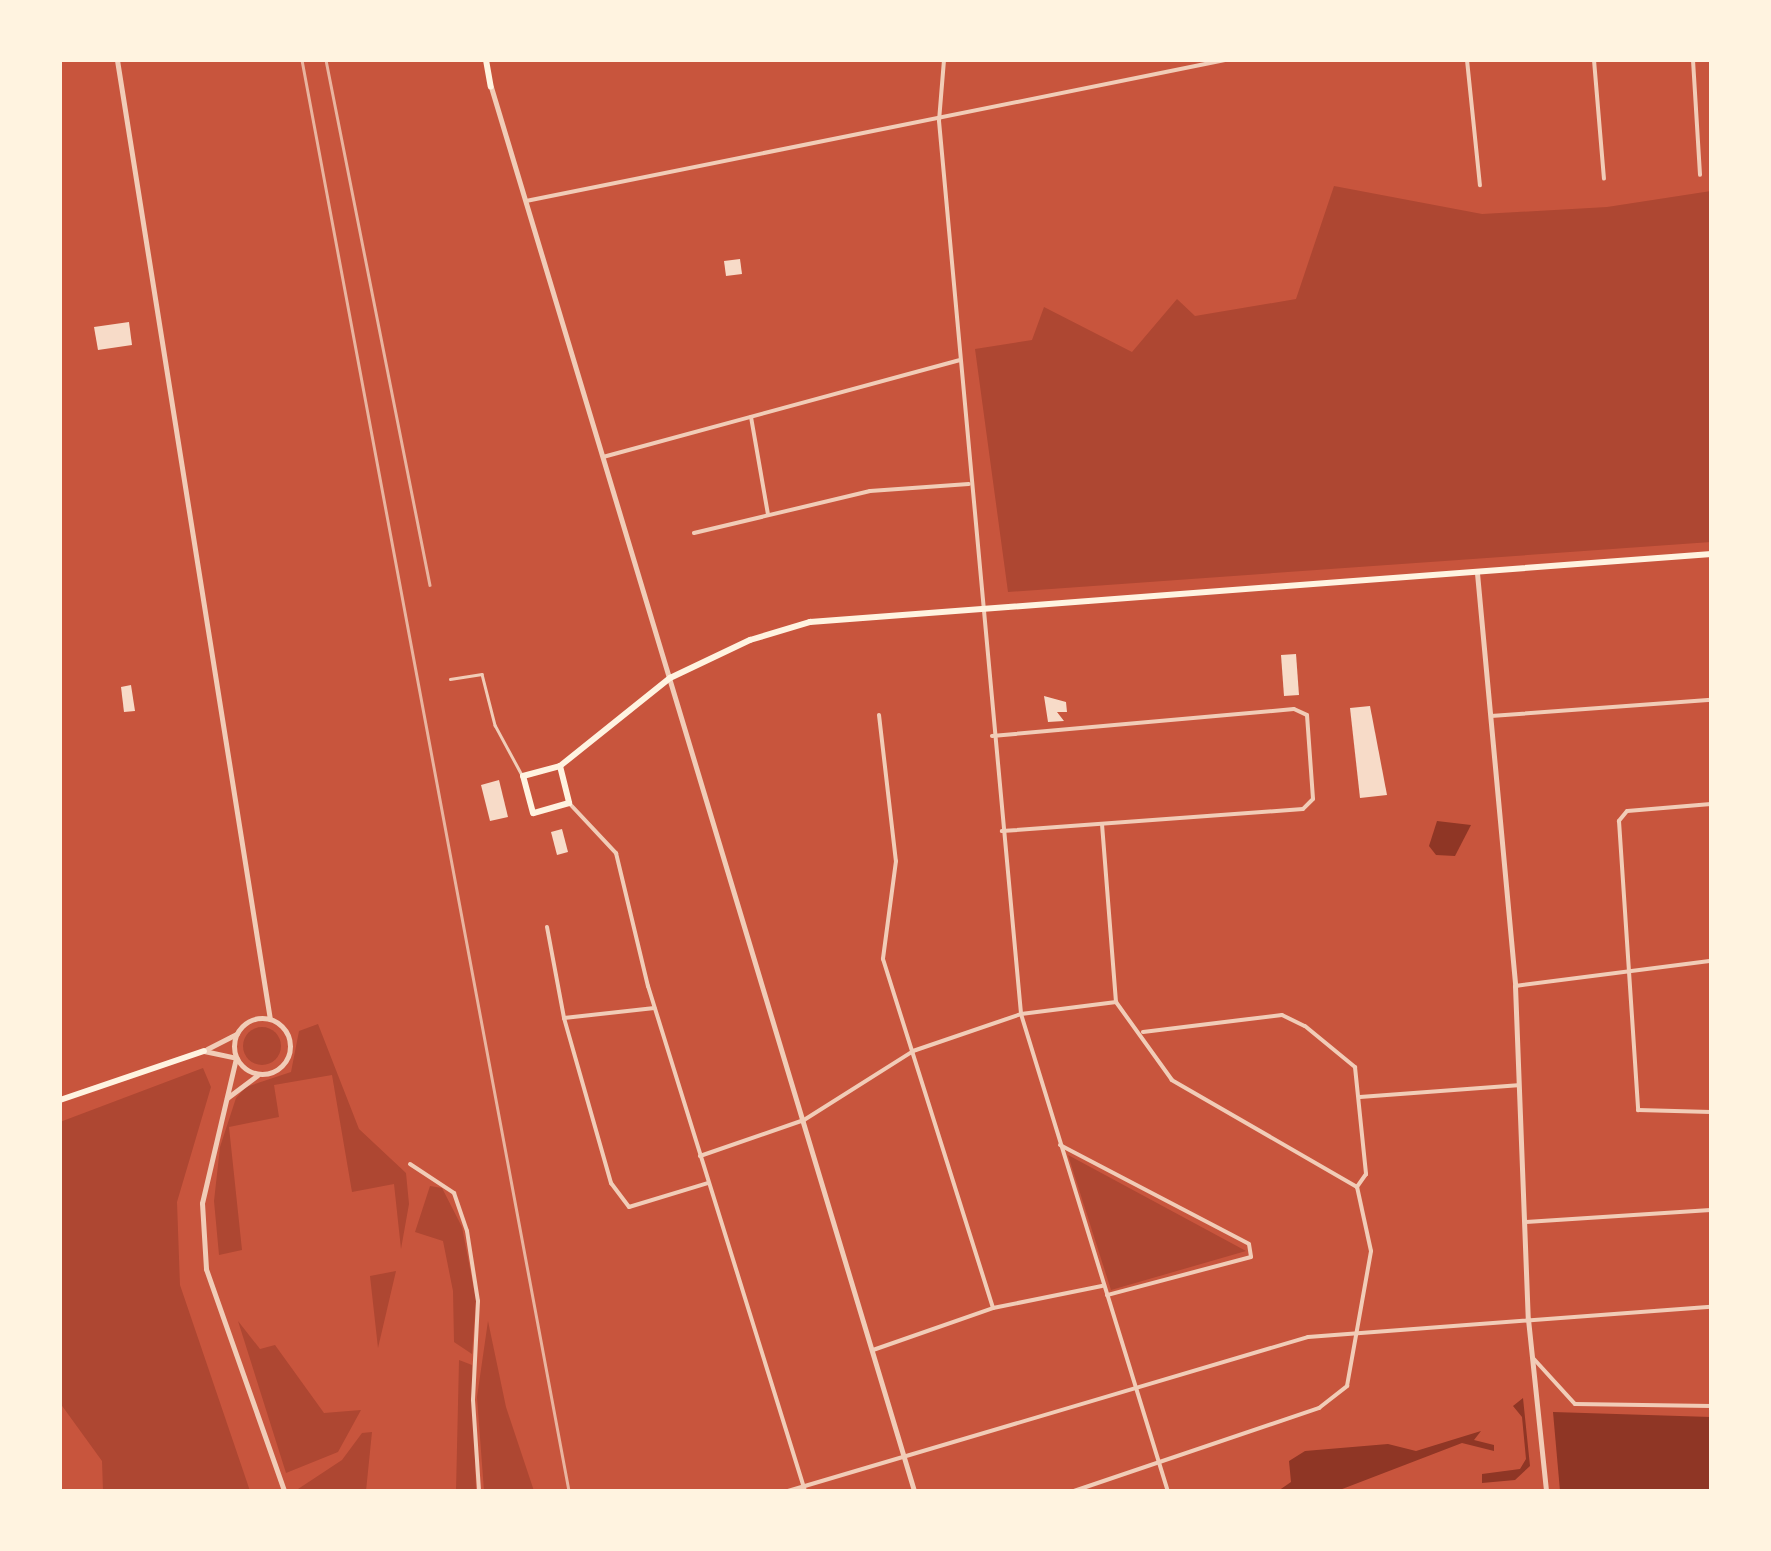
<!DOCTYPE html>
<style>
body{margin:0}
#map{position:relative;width:1771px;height:1551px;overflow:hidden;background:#c8553d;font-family:"PT Sans",sans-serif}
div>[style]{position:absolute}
.green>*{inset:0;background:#ae4732}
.round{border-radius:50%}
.water>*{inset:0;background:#8f3625}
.building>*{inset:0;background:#f7dbc8}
.service>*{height:2.5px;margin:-1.25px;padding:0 1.25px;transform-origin:1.25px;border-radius:1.25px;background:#f1ccb7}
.minor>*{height:4px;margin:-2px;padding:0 2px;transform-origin:2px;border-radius:2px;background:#f1ccb7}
.tertiary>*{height:5px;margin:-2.5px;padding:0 2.5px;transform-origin:2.5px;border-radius:2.5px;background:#f1ccb7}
.tertiary>.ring{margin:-2.5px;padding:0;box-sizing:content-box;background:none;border:5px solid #f1ccb7;border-radius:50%}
.secondary>*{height:6px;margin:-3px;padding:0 3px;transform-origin:3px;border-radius:3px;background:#fff3e0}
.rail>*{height:2.5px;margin:-1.25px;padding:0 1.25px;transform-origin:1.25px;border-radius:1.25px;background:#e9b49f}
span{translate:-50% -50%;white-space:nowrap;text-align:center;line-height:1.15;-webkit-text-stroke:10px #fff3e0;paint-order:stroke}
.frame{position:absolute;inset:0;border:62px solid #fff3e0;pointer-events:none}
</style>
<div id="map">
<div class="green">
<div style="clip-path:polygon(1334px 186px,1482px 214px,1607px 207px,1711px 191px,1711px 542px,1008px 592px,975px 349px,1032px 340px,1044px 307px,1132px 352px,1177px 299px,1195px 316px,1296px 299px)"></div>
<div style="clip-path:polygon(318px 1024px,359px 1129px,406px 1173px,409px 1204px,401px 1249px,394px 1184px,352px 1192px,332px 1075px,274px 1085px,279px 1117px,229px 1127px,242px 1250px,219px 1255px,214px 1201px,220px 1147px,236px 1098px,246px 1087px,291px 1072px,299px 1031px)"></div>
<div class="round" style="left:243px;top:1027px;width:38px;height:38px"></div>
<div style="clip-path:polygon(203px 1068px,211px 1087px,177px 1202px,180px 1285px,250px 1491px,103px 1491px,102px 1461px,60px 1403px,60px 1122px)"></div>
<div style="clip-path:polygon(1068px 1155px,1246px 1251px,1111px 1290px)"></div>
<div style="clip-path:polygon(430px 1186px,442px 1188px,462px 1227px,476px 1300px,472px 1354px,454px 1342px,453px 1291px,443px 1241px,415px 1232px)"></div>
<div style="clip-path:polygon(396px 1271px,378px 1348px,370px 1276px)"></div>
<div style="clip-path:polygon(238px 1321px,260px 1349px,275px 1345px,324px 1413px,361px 1410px,338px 1452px,286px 1473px)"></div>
<div style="clip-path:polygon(488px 1321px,506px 1407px,534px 1491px,484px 1491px,477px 1397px)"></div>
<div style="clip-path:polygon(459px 1360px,472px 1365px,476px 1491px,456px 1491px)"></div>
<div style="clip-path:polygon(372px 1432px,366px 1491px,295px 1491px,342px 1460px,362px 1433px)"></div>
</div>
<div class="water">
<div style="clip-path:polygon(1437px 821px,1471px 825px,1455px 856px,1436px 855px,1429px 846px)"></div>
<div style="clip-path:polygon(1523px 1398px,1530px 1466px,1515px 1480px,1482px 1483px,1482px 1474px,1520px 1469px,1526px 1459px,1522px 1417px,1513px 1406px)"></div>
<div style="clip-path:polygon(1553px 1412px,1711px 1417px,1711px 1491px,1560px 1491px)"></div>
<div style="clip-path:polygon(1481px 1431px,1474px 1440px,1494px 1445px,1494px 1451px,1462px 1443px,1337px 1491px,1278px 1491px,1291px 1482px,1289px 1461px,1305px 1451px,1388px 1444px,1416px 1451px)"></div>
</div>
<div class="building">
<div style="clip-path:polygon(740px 259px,742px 274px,726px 276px,724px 261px)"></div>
<div style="clip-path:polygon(129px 322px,132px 345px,98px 350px,94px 327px)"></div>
<div style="clip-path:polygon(1296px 654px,1299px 695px,1284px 696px,1281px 655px)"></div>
<div style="clip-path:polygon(131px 685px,135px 711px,124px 712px,121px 687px)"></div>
<div style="clip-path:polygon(1044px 696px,1066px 702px,1067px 712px,1057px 712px,1064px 721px,1048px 722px)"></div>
<div style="clip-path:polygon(1370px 706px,1387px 795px,1360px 798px,1350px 708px)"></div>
<div style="clip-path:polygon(499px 780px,508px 817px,490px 821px,481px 785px)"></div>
<div style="clip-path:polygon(562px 829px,568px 852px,557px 855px,551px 832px)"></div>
</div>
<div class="service">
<div style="left:450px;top:679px;width:32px;rotate:-9deg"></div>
<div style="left:482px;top:674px;width:53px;rotate:75.7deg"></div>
<div style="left:495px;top:725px;width:57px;rotate:61.6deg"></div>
</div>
<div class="minor">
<div style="left:944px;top:60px;width:61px;rotate:94.7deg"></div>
<div style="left:939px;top:121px;width:897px;rotate:84.75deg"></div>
<div style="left:1021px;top:1014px;width:499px;rotate:72.9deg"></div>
<div style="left:1467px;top:60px;width:126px;rotate:84.1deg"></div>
<div style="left:1594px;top:60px;width:119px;rotate:85.2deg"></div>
<div style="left:1693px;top:60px;width:115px;rotate:86.5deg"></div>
<div style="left:526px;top:201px;width:713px;rotate:-11.4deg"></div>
<div style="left:751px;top:417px;width:98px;rotate:80.1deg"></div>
<div style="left:603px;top:457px;width:369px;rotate:-15.2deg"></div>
<div style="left:694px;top:533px;width:181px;rotate:-13.4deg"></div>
<div style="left:870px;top:491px;width:99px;rotate:-4deg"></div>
<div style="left:879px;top:715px;width:147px;rotate:83.4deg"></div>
<div style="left:896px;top:861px;width:99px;rotate:97.6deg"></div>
<div style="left:883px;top:959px;width:366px;rotate:72.5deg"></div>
<div style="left:1491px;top:716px;width:221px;rotate:-4.2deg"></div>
<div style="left:992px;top:736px;width:303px;rotate:-5.1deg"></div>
<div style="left:1294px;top:709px;width:14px;rotate:25deg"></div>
<div style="left:1307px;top:715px;width:84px;rotate:85.9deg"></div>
<div style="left:1313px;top:799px;width:14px;rotate:135deg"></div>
<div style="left:1303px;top:809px;width:302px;rotate:175.8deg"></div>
<div style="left:569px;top:803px;width:69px;rotate:46.8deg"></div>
<div style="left:616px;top:853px;width:137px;rotate:76.5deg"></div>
<div style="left:648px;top:986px;width:529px;rotate:72.73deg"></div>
<div style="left:1711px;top:804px;width:84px;rotate:175.2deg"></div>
<div style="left:1627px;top:811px;width:13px;rotate:129deg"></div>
<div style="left:1619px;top:821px;width:290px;rotate:86.2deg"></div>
<div style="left:1638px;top:1110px;width:73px;rotate:1.6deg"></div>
<div style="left:547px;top:927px;width:93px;rotate:79.4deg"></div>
<div style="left:564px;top:1018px;width:172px;rotate:74.1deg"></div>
<div style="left:611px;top:1183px;width:30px;rotate:53deg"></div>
<div style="left:629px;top:1207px;width:83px;rotate:-16.9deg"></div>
<div style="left:1515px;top:986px;width:198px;rotate:-7.3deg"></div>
<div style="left:564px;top:1018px;width:91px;rotate:-6.3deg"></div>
<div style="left:1143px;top:1032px;width:140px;rotate:-7deg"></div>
<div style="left:1282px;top:1015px;width:25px;rotate:26deg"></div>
<div style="left:1305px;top:1026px;width:65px;rotate:39.4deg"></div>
<div style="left:1355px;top:1067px;width:108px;rotate:84.1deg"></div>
<div style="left:1366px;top:1174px;width:16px;rotate:125deg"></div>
<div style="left:1360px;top:1097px;width:158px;rotate:-4.3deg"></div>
<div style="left:1060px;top:1145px;width:213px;rotate:27.6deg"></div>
<div style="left:1249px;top:1244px;width:13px;rotate:81deg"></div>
<div style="left:1251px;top:1257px;width:149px;rotate:165.2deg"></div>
<div style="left:700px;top:1156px;width:110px;rotate:-19.1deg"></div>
<div style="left:804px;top:1120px;width:129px;rotate:-32.3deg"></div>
<div style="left:913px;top:1051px;width:114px;rotate:-18.9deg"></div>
<div style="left:1021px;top:1014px;width:96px;rotate:-7.2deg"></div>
<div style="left:410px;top:1164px;width:53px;rotate:33.4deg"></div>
<div style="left:454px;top:1193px;width:40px;rotate:71.1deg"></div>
<div style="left:467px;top:1231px;width:71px;rotate:81.1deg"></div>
<div style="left:478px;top:1301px;width:99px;rotate:92.9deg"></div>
<div style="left:473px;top:1400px;width:91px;rotate:86.2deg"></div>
<div style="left:1526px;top:1222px;width:185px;rotate:-3.7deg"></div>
<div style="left:873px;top:1350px;width:127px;rotate:-19.3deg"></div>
<div style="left:993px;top:1308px;width:111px;rotate:-11.4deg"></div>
<div style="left:1533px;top:1358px;width:62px;rotate:47.6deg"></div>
<div style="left:1575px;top:1404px;width:136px;rotate:0.8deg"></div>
<div style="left:788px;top:1491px;width:542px;rotate:-16.5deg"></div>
<div style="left:1308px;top:1337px;width:404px;rotate:-4.3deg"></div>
<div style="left:1074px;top:1491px;width:259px;rotate:-18.7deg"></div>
<div style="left:1319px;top:1408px;width:36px;rotate:-38deg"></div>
<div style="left:1347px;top:1386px;width:137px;rotate:-79.9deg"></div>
<div style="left:1371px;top:1251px;width:66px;rotate:-102.3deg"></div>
<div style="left:1357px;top:1187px;width:214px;rotate:-150deg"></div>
<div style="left:1172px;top:1080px;width:96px;rotate:-125.7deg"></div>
<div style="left:1116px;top:1002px;width:178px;rotate:-94.5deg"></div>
</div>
<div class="tertiary">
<div style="left:117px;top:60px;width:971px;rotate:80.94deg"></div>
<div style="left:491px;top:87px;width:1466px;rotate:73.23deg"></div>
<div style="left:1477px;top:573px;width:415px;rotate:84.7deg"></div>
<div style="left:1515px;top:986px;width:333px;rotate:87.8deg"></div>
<div style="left:1528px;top:1319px;width:173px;rotate:84deg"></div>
<div class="ring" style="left:234px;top:1018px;width:51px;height:51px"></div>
<div style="left:207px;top:1049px;width:33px;rotate:-27deg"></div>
<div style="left:204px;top:1051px;width:33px;rotate:12deg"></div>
<div style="left:236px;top:1058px;width:149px;rotate:103.2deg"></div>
<div style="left:202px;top:1203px;width:66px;rotate:86.5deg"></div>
<div style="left:206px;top:1269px;width:235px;rotate:70.6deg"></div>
<div style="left:227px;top:1098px;width:38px;rotate:-37deg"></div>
</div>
<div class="secondary">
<div style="left:486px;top:60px;width:27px;rotate:80deg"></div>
<div style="left:560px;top:766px;width:38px;rotate:76deg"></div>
<div style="left:569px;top:803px;width:37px;rotate:164deg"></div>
<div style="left:533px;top:813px;width:38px;rotate:-105deg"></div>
<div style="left:523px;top:776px;width:38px;rotate:-15deg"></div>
<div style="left:560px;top:766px;width:141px;rotate:-38.7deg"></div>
<div style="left:670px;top:678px;width:89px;rotate:-25.4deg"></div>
<div style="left:750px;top:640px;width:63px;rotate:-16.7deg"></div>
<div style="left:810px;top:622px;width:904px;rotate:-4.32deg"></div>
<div style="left:60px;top:1100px;width:152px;rotate:-18.8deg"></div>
</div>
<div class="rail">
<div style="left:302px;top:60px;width:1456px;rotate:79.43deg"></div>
<div style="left:326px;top:60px;width:535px;rotate:78.8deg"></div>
</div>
<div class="frame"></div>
</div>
